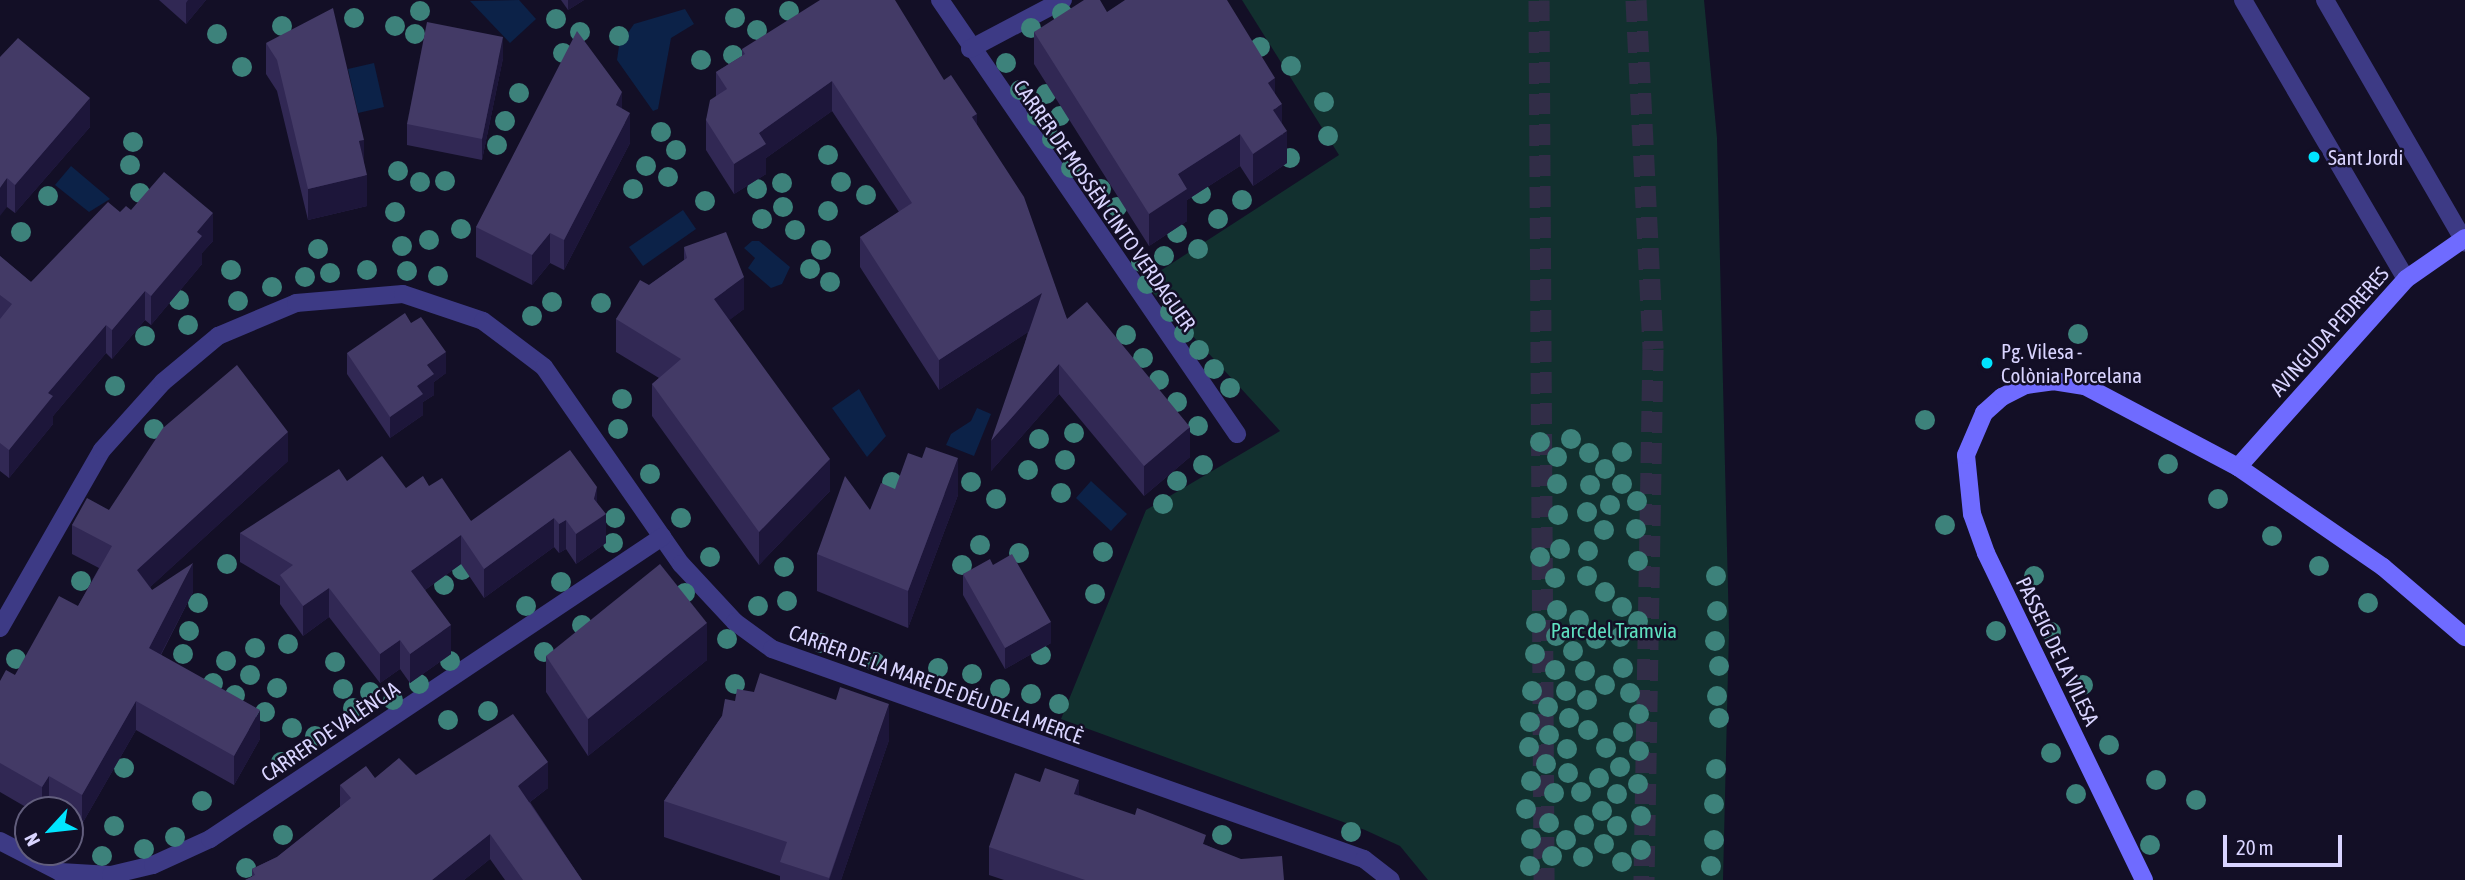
<!DOCTYPE html>
<meta charset="utf-8">
<style>
body{margin:0}
#map{position:relative;width:2465px;height:880px;overflow:hidden;background:#130f26;font-family:"Asap Condensed",sans-serif}
div>[style]{position:absolute}
.green>*{inset:0;background:#12302f}
.water>*{inset:0;background:#0c2248}
.highway-tunnel>*{height:21px;margin-top:-10.5px;transform-origin:0;background:repeating-linear-gradient(90deg,#312d47 0 21px,transparent 0 31px)}
.street>*{height:18px;margin:-9px;padding:0 9px;transform-origin:9px;border-radius:9px;background:#3d3a85}
.secondary>*{height:18px;margin:-9px;padding:0 9px;transform-origin:9px;border-radius:9px;background:#6f6bff}
.trees>*{width:20px;height:20px;margin:-10px;border-radius:50%;background:#3d827b}
.wall>*{inset:0;background:#312854}
.shaded-wall>*{inset:0;background:#1d163a}
.building>*{inset:0;background:#433a66}
.dots>*{width:19px;height:19px;translate:-50% -50%;box-sizing:border-box;border:4px solid #130f26;border-radius:50%}
span{translate:-50% -50%;white-space:nowrap;text-align:center;line-height:1.15;-webkit-text-stroke:5px #130f26;paint-order:stroke}
.poi-label{font-size:21px;color:#d9d4ff}
.left{translate:0 -50%;text-align:left}
.street-label{font-size:21px;color:#d9d4ff}
.park-label{font-size:21px;color:#5fe0c0}
.north{position:absolute;left:14px;top:796px;width:70px;height:70px;box-sizing:border-box;background:#130f26;border:2px solid #625e7d;border-radius:50%;rotate:243deg;font-size:19px;font-weight:700;line-height:28px;text-align:center;color:#d9d4ff}
.north::after{content:'';display:block;margin:auto;width:24px;height:32px;background:#00e5ff;clip-path:polygon(50% 0,100% 100%,50% 72%,0 100%)}
.scale{position:absolute;left:2223px;top:835px;width:119px;height:32px;box-sizing:border-box;border:4px solid #d9d4ff;border-top:0;padding-left:9px;font-size:21px;line-height:24px;white-space:nowrap;color:#d9d4ff;-webkit-text-stroke:5px #130f26;paint-order:stroke}
</style>
<div id="map">
<div class="green">
<div style="clip-path:polygon(1242px 0,1704px 0,1717px 138px,1729px 630px,1723px 880px,1428px 880px,1400px 846px,1365px 830px,1061px 719px,1146px 510px,1280px 431px,1143px 282px,1339px 155px)"></div>
</div>
<div class="water">
<div style="clip-path:polygon(519px 0,536px 19px,510px 43px,470px 1px)"></div>
<div style="clip-path:polygon(685px 9px,694px 24px,671px 38px,658px 109px,653px 111px,617px 60px,619px 46px,634px 24px)"></div>
<div style="clip-path:polygon(374px 63px,384px 107px,358px 113px,348px 69px)"></div>
<div style="clip-path:polygon(71px 166px,110px 199px,89px 212px,55px 185px)"></div>
<div style="clip-path:polygon(683px 210px,696px 229px,643px 266px,629px 247px)"></div>
<div style="clip-path:polygon(752px 241px,759px 241px,790px 267px,782px 284px,771px 288px,748px 268px,755px 258px,744px 248px)"></div>
<div style="clip-path:polygon(859px 389px,886px 436px,867px 457px,832px 408px)"></div>
<div style="clip-path:polygon(977px 408px,991px 414px,974px 456px,946px 445px,951px 434px,971px 421px)"></div>
<div style="clip-path:polygon(1091px 481px,1127px 514px,1111px 531px,1076px 498px)"></div>
</div>
<div class="highway-tunnel">
<div style="left:1539px;top:0;width:880px;rotate:89.67deg"></div>
<div style="left:1636px;top:0;width:349px;rotate:87.2deg"></div>
<div style="left:1653px;top:349px;width:531px;rotate:90.97deg"></div>
</div>
<div class="street">
<div style="left:940px;top:0;width:526px;rotate:55.61deg"></div>
<div style="left:2243px;top:0;width:323px;rotate:59.7deg"></div>
<div style="left:2325px;top:0;width:280px;rotate:60deg"></div>
<div style="left:970px;top:49px;width:105px;rotate:-27.8deg"></div>
<div style="left:0;top:628px;width:205px;rotate:-60.2deg"></div>
<div style="left:102px;top:450px;width:91px;rotate:-48.1deg"></div>
<div style="left:163px;top:382px;width:72px;rotate:-39.9deg"></div>
<div style="left:218px;top:336px;width:85px;rotate:-22.9deg"></div>
<div style="left:296px;top:303px;width:107px;rotate:-4.8deg"></div>
<div style="left:403px;top:294px;width:84px;rotate:18.6deg"></div>
<div style="left:483px;top:321px;width:76px;rotate:37deg"></div>
<div style="left:544px;top:367px;width:240px;rotate:55.2deg"></div>
<div style="left:681px;top:564px;width:79px;rotate:47deg"></div>
<div style="left:735px;top:622px;width:46px;rotate:36.1deg"></div>
<div style="left:772px;top:649px;width:628px;rotate:19.53deg"></div>
<div style="left:1364px;top:859px;width:34px;rotate:38deg"></div>
<div style="left:0;top:841px;width:68px;rotate:27.3deg"></div>
<div style="left:60px;top:872px;width:51px;rotate:3.4deg"></div>
<div style="left:111px;top:875px;width:43px;rotate:-13.4deg"></div>
<div style="left:153px;top:865px;width:63px;rotate:-24.5deg"></div>
<div style="left:210px;top:839px;width:544px;rotate:-33.75deg"></div>
</div>
<div class="secondary">
<div style="left:2238px;top:467px;width:252px;rotate:-48.2deg"></div>
<div style="left:2406px;top:279px;width:72px;rotate:-34.8deg"></div>
<div style="left:2144px;top:880px;width:363px;rotate:-115.8deg"></div>
<div style="left:1986px;top:553px;width:41px;rotate:-109.7deg"></div>
<div style="left:1972px;top:514px;width:59px;rotate:-95.8deg"></div>
<div style="left:1966px;top:455px;width:46px;rotate:-66.8deg"></div>
<div style="left:1984px;top:413px;width:24px;rotate:-42deg"></div>
<div style="left:2002px;top:397px;width:27px;rotate:-27deg"></div>
<div style="left:2026px;top:385px;width:27px;rotate:-8deg"></div>
<div style="left:2053px;top:381px;width:32px;rotate:9deg"></div>
<div style="left:2085px;top:386px;width:173px;rotate:27.9deg"></div>
<div style="left:2238px;top:467px;width:176px;rotate:34.6deg"></div>
<div style="left:2383px;top:567px;width:108px;rotate:40.5deg"></div>
</div>
<div class="trees">
<div style="left:420px;top:11px"></div>
<div style="left:789px;top:11px"></div>
<div style="left:1062px;top:13px"></div>
<div style="left:354px;top:18px"></div>
<div style="left:735px;top:18px"></div>
<div style="left:556px;top:19px"></div>
<div style="left:282px;top:26px"></div>
<div style="left:395px;top:26px"></div>
<div style="left:1031px;top:28px"></div>
<div style="left:757px;top:30px"></div>
<div style="left:580px;top:32px"></div>
<div style="left:217px;top:34px"></div>
<div style="left:415px;top:34px"></div>
<div style="left:619px;top:36px"></div>
<div style="left:1260px;top:47px"></div>
<div style="left:563px;top:53px"></div>
<div style="left:733px;top:55px"></div>
<div style="left:701px;top:60px"></div>
<div style="left:1006px;top:63px"></div>
<div style="left:1291px;top:66px"></div>
<div style="left:242px;top:67px"></div>
<div style="left:1020px;top:90px"></div>
<div style="left:519px;top:93px"></div>
<div style="left:1046px;top:94px"></div>
<div style="left:1324px;top:102px"></div>
<div style="left:1037px;top:116px"></div>
<div style="left:1060px;top:116px"></div>
<div style="left:505px;top:121px"></div>
<div style="left:661px;top:132px"></div>
<div style="left:1328px;top:136px"></div>
<div style="left:1052px;top:139px"></div>
<div style="left:133px;top:142px"></div>
<div style="left:497px;top:145px"></div>
<div style="left:676px;top:150px"></div>
<div style="left:828px;top:155px"></div>
<div style="left:1290px;top:158px"></div>
<div style="left:130px;top:165px"></div>
<div style="left:646px;top:166px"></div>
<div style="left:1071px;top:168px"></div>
<div style="left:398px;top:171px"></div>
<div style="left:668px;top:177px"></div>
<div style="left:445px;top:181px"></div>
<div style="left:420px;top:182px"></div>
<div style="left:841px;top:182px"></div>
<div style="left:782px;top:183px"></div>
<div style="left:633px;top:189px"></div>
<div style="left:757px;top:189px"></div>
<div style="left:1101px;top:189px"></div>
<div style="left:140px;top:193px"></div>
<div style="left:1201px;top:194px"></div>
<div style="left:866px;top:195px"></div>
<div style="left:48px;top:196px"></div>
<div style="left:1242px;top:200px"></div>
<div style="left:705px;top:201px"></div>
<div style="left:783px;top:207px"></div>
<div style="left:1117px;top:207px"></div>
<div style="left:828px;top:211px"></div>
<div style="left:395px;top:212px"></div>
<div style="left:762px;top:219px"></div>
<div style="left:1218px;top:219px"></div>
<div style="left:461px;top:229px"></div>
<div style="left:795px;top:230px"></div>
<div style="left:21px;top:232px"></div>
<div style="left:1177px;top:233px"></div>
<div style="left:429px;top:240px"></div>
<div style="left:402px;top:246px"></div>
<div style="left:318px;top:249px"></div>
<div style="left:1198px;top:249px"></div>
<div style="left:821px;top:250px"></div>
<div style="left:1164px;top:256px"></div>
<div style="left:1141px;top:262px"></div>
<div style="left:810px;top:269px"></div>
<div style="left:231px;top:270px"></div>
<div style="left:367px;top:270px"></div>
<div style="left:407px;top:271px"></div>
<div style="left:330px;top:273px"></div>
<div style="left:438px;top:276px"></div>
<div style="left:305px;top:277px"></div>
<div style="left:830px;top:282px"></div>
<div style="left:1147px;top:284px"></div>
<div style="left:272px;top:287px"></div>
<div style="left:179px;top:300px"></div>
<div style="left:238px;top:301px"></div>
<div style="left:552px;top:302px"></div>
<div style="left:601px;top:303px"></div>
<div style="left:1170px;top:312px"></div>
<div style="left:532px;top:316px"></div>
<div style="left:188px;top:325px"></div>
<div style="left:1184px;top:333px"></div>
<div style="left:2078px;top:334px"></div>
<div style="left:1126px;top:335px"></div>
<div style="left:145px;top:336px"></div>
<div style="left:1199px;top:350px"></div>
<div style="left:1143px;top:358px"></div>
<div style="left:1214px;top:369px"></div>
<div style="left:1159px;top:380px"></div>
<div style="left:115px;top:386px"></div>
<div style="left:1230px;top:388px"></div>
<div style="left:622px;top:399px"></div>
<div style="left:1177px;top:402px"></div>
<div style="left:1925px;top:420px"></div>
<div style="left:1198px;top:426px"></div>
<div style="left:154px;top:429px"></div>
<div style="left:618px;top:429px"></div>
<div style="left:1074px;top:433px"></div>
<div style="left:1039px;top:439px"></div>
<div style="left:1571px;top:439px"></div>
<div style="left:1540px;top:442px"></div>
<div style="left:1622px;top:452px"></div>
<div style="left:1589px;top:453px"></div>
<div style="left:1557px;top:457px"></div>
<div style="left:1065px;top:460px"></div>
<div style="left:2168px;top:464px"></div>
<div style="left:1203px;top:465px"></div>
<div style="left:1605px;top:469px"></div>
<div style="left:1028px;top:470px"></div>
<div style="left:650px;top:474px"></div>
<div style="left:1177px;top:481px"></div>
<div style="left:892px;top:482px"></div>
<div style="left:971px;top:482px"></div>
<div style="left:1557px;top:484px"></div>
<div style="left:1622px;top:484px"></div>
<div style="left:1590px;top:485px"></div>
<div style="left:1061px;top:493px"></div>
<div style="left:996px;top:499px"></div>
<div style="left:2218px;top:499px"></div>
<div style="left:1637px;top:501px"></div>
<div style="left:1163px;top:504px"></div>
<div style="left:1610px;top:505px"></div>
<div style="left:1587px;top:512px"></div>
<div style="left:1558px;top:515px"></div>
<div style="left:615px;top:518px"></div>
<div style="left:681px;top:518px"></div>
<div style="left:1945px;top:525px"></div>
<div style="left:1636px;top:529px"></div>
<div style="left:1604px;top:530px"></div>
<div style="left:2272px;top:536px"></div>
<div style="left:613px;top:543px"></div>
<div style="left:980px;top:545px"></div>
<div style="left:1560px;top:549px"></div>
<div style="left:1588px;top:551px"></div>
<div style="left:1103px;top:552px"></div>
<div style="left:1019px;top:553px"></div>
<div style="left:710px;top:557px"></div>
<div style="left:1540px;top:557px"></div>
<div style="left:1638px;top:561px"></div>
<div style="left:227px;top:564px"></div>
<div style="left:962px;top:565px"></div>
<div style="left:2319px;top:566px"></div>
<div style="left:784px;top:567px"></div>
<div style="left:462px;top:570px"></div>
<div style="left:1587px;top:576px"></div>
<div style="left:1716px;top:576px"></div>
<div style="left:2034px;top:576px"></div>
<div style="left:1555px;top:578px"></div>
<div style="left:81px;top:581px"></div>
<div style="left:561px;top:582px"></div>
<div style="left:444px;top:585px"></div>
<div style="left:1605px;top:592px"></div>
<div style="left:685px;top:593px"></div>
<div style="left:1095px;top:594px"></div>
<div style="left:787px;top:601px"></div>
<div style="left:198px;top:603px"></div>
<div style="left:2368px;top:603px"></div>
<div style="left:526px;top:606px"></div>
<div style="left:758px;top:606px"></div>
<div style="left:1622px;top:607px"></div>
<div style="left:1557px;top:610px"></div>
<div style="left:1717px;top:611px"></div>
<div style="left:1579px;top:620px"></div>
<div style="left:1638px;top:621px"></div>
<div style="left:1536px;top:623px"></div>
<div style="left:582px;top:625px"></div>
<div style="left:189px;top:631px"></div>
<div style="left:1996px;top:631px"></div>
<div style="left:2051px;top:632px"></div>
<div style="left:1556px;top:636px"></div>
<div style="left:1620px;top:637px"></div>
<div style="left:727px;top:639px"></div>
<div style="left:1596px;top:639px"></div>
<div style="left:1715px;top:641px"></div>
<div style="left:821px;top:643px"></div>
<div style="left:288px;top:644px"></div>
<div style="left:255px;top:648px"></div>
<div style="left:1573px;top:651px"></div>
<div style="left:544px;top:652px"></div>
<div style="left:183px;top:654px"></div>
<div style="left:1535px;top:654px"></div>
<div style="left:1041px;top:655px"></div>
<div style="left:16px;top:659px"></div>
<div style="left:226px;top:661px"></div>
<div style="left:450px;top:661px"></div>
<div style="left:335px;top:662px"></div>
<div style="left:875px;top:662px"></div>
<div style="left:1719px;top:666px"></div>
<div style="left:938px;top:668px"></div>
<div style="left:1623px;top:668px"></div>
<div style="left:1555px;top:670px"></div>
<div style="left:1585px;top:671px"></div>
<div style="left:972px;top:674px"></div>
<div style="left:250px;top:675px"></div>
<div style="left:213px;top:683px"></div>
<div style="left:419px;top:684px"></div>
<div style="left:735px;top:684px"></div>
<div style="left:1605px;top:685px"></div>
<div style="left:2083px;top:685px"></div>
<div style="left:277px;top:688px"></div>
<div style="left:343px;top:689px"></div>
<div style="left:1000px;top:689px"></div>
<div style="left:1532px;top:691px"></div>
<div style="left:1566px;top:691px"></div>
<div style="left:370px;top:692px"></div>
<div style="left:1630px;top:693px"></div>
<div style="left:1031px;top:694px"></div>
<div style="left:235px;top:695px"></div>
<div style="left:1717px;top:696px"></div>
<div style="left:393px;top:700px"></div>
<div style="left:1587px;top:700px"></div>
<div style="left:1059px;top:704px"></div>
<div style="left:1548px;top:707px"></div>
<div style="left:353px;top:708px"></div>
<div style="left:488px;top:711px"></div>
<div style="left:265px;top:712px"></div>
<div style="left:1639px;top:714px"></div>
<div style="left:1569px;top:718px"></div>
<div style="left:1719px;top:718px"></div>
<div style="left:448px;top:720px"></div>
<div style="left:1530px;top:722px"></div>
<div style="left:292px;top:728px"></div>
<div style="left:1588px;top:730px"></div>
<div style="left:1623px;top:732px"></div>
<div style="left:1549px;top:735px"></div>
<div style="left:315px;top:736px"></div>
<div style="left:2109px;top:745px"></div>
<div style="left:1529px;top:747px"></div>
<div style="left:1606px;top:748px"></div>
<div style="left:1567px;top:749px"></div>
<div style="left:1639px;top:751px"></div>
<div style="left:2051px;top:753px"></div>
<div style="left:281px;top:762px"></div>
<div style="left:1546px;top:764px"></div>
<div style="left:1620px;top:767px"></div>
<div style="left:124px;top:768px"></div>
<div style="left:1716px;top:769px"></div>
<div style="left:1568px;top:773px"></div>
<div style="left:1599px;top:778px"></div>
<div style="left:2156px;top:780px"></div>
<div style="left:1531px;top:781px"></div>
<div style="left:1638px;top:784px"></div>
<div style="left:1581px;top:792px"></div>
<div style="left:1554px;top:793px"></div>
<div style="left:1617px;top:794px"></div>
<div style="left:2076px;top:794px"></div>
<div style="left:2196px;top:800px"></div>
<div style="left:202px;top:801px"></div>
<div style="left:1714px;top:804px"></div>
<div style="left:1526px;top:809px"></div>
<div style="left:1602px;top:811px"></div>
<div style="left:1641px;top:816px"></div>
<div style="left:1549px;top:823px"></div>
<div style="left:1584px;top:825px"></div>
<div style="left:114px;top:826px"></div>
<div style="left:1617px;top:826px"></div>
<div style="left:1351px;top:832px"></div>
<div style="left:283px;top:835px"></div>
<div style="left:1222px;top:835px"></div>
<div style="left:175px;top:837px"></div>
<div style="left:1531px;top:839px"></div>
<div style="left:1566px;top:840px"></div>
<div style="left:1714px;top:840px"></div>
<div style="left:1604px;top:844px"></div>
<div style="left:2150px;top:845px"></div>
<div style="left:144px;top:849px"></div>
<div style="left:1641px;top:850px"></div>
<div style="left:102px;top:856px"></div>
<div style="left:1552px;top:856px"></div>
<div style="left:1583px;top:857px"></div>
<div style="left:1622px;top:862px"></div>
<div style="left:1530px;top:866px"></div>
<div style="left:1711px;top:866px"></div>
<div style="left:246px;top:868px"></div>
</div>
<div class="wall">
<div style="clip-path:polygon(159px 0,206px 0,186px 24px)"></div>
<div style="clip-path:polygon(561px 0,584px 0,568px 10px)"></div>
<div style="clip-path:polygon(1107px 12px,1275px 94px,1282px 123px,1287px 163px,1253px 186px,1240px 166px,1187px 200px,1187px 221px,1149px 246px,1034px 64px,1034px 32px)"></div>
<div style="clip-path:polygon(266px 43px,364px 163px,367px 206px,308px 220px,277px 91px,266px 74px)"></div>
<div style="clip-path:polygon(742px 49px,944px 80px,977px 125px,1067px 319px,1190px 457px,1144px 496px,1059px 394px,991px 471px,1028px 332px,939px 390px,860px 267px,860px 237px,899px 212px,832px 111px,766px 158px,766px 174px,734px 194px,706px 150px,706px 120px,716px 96px,716px 72px,742px 56px)"></div>
<div style="clip-path:polygon(0 57px,90px 127px,15px 213px,7px 207px)"></div>
<div style="clip-path:polygon(503px 58px,482px 160px,407px 145px,407px 124px)"></div>
<div style="clip-path:polygon(622px 109px,630px 143px,564px 270px,550px 263px,532px 285px,476px 257px,476px 227px)"></div>
<div style="clip-path:polygon(131px 210px,213px 241px,202px 253px,202px 264px,151px 325px,145px 320px,112px 359px,106px 353px,53px 416px,53px 424px,9px 478px,0 471px,0 256px,31px 282px,120px 212px)"></div>
<div style="clip-path:polygon(684px 247px,744px 309px,729px 320px,830px 491px,759px 565px,652px 416px,652px 384px,659px 378px,616px 352px,616px 319px,649px 285px,684px 260px)"></div>
<div style="clip-path:polygon(347px 353px,446px 373px,434px 382px,434px 395px,423px 402px,423px 415px,390px 438px,347px 374px)"></div>
<div style="clip-path:polygon(288px 461px,150px 587px,152px 590px,193px 592px,161px 655px,260px 739px,234px 785px,136px 730px,82px 824px,70px 817px,70px 810px,57px 810px,49px 805px,45px 810px,31px 810px,0 792px,0 681px,15px 675px,78px 606px,99px 568px,72px 554px,72px 525px,109px 510px)"></div>
<div style="clip-path:polygon(347px 481px,406px 488px,429px 486px,471px 521px,597px 502px,606px 543px,576px 564px,566px 549px,559px 553px,554px 547px,484px 598px,461px 564px,425px 590px,451px 654px,410px 683px,400px 669px,380px 683px,329px 617px,303px 636px,280px 604px,280px 586px,240px 562px,240px 533px)"></div>
<div style="clip-path:polygon(895px 489px,958px 495px,908px 628px,817px 591px,817px 554px)"></div>
<div style="clip-path:polygon(993px 565px,1051px 643px,1005px 669px,963px 595px,963px 574px)"></div>
<div style="clip-path:polygon(546px 656px,707px 660px,588px 756px,546px 692px)"></div>
<div style="clip-path:polygon(722px 716px,889px 740px,841px 880px,780px 880px,780px 876px,664px 837px,664px 801px)"></div>
<div style="clip-path:polygon(416px 775px,548px 788px,530px 802px,582px 880px,505px 880px,490px 859px,464px 880px,245px 880px,252px 877px,252px 869px,277px 857px,340px 807px,340px 785px,375px 778px)"></div>
<div style="clip-path:polygon(1079px 795px,1206px 845px,1284px 880px,1004px 880px,989px 875px,989px 847px)"></div>
</div>
<div class="shaded-wall">
<div style="clip-path:polygon(188px 0,206px 0,186px 24px,186px 3px)"></div>
<div style="clip-path:polygon(568px 0,584px 0,568px 10px)"></div>
<div style="clip-path:polygon(503px 37px,503px 58px,482px 160px,482px 139px)"></div>
<div style="clip-path:polygon(1275px 78px,1275px 109px,1282px 104px,1282px 135px,1287px 131px,1287px 163px,1253px 186px,1253px 154px,1268px 83px)"></div>
<div style="clip-path:polygon(832px 81px,832px 111px,766px 158px,766px 174px,734px 194px,734px 164px,759px 133px)"></div>
<div style="clip-path:polygon(622px 92px,622px 122px,616px 105px)"></div>
<div style="clip-path:polygon(90px 98px,90px 127px,15px 213px,15px 185px)"></div>
<div style="clip-path:polygon(630px 113px,630px 143px,564px 270px,564px 240px)"></div>
<div style="clip-path:polygon(977px 114px,977px 144px,972px 117px)"></div>
<div style="clip-path:polygon(1240px 134px,1240px 166px,1187px 200px,1187px 221px,1149px 246px,1149px 214px,1178px 174px)"></div>
<div style="clip-path:polygon(364px 140px,364px 171px,359px 141px)"></div>
<div style="clip-path:polygon(367px 175px,367px 206px,308px 220px,308px 189px)"></div>
<div style="clip-path:polygon(7px 178px,7px 207px,0 216px,0 188px)"></div>
<div style="clip-path:polygon(213px 213px,213px 241px,202px 253px,202px 264px,151px 325px,151px 296px,197px 232px)"></div>
<div style="clip-path:polygon(550px 233px,550px 263px,532px 285px,532px 255px)"></div>
<div style="clip-path:polygon(744px 277px,744px 309px,714px 332px,714px 299px)"></div>
<div style="clip-path:polygon(145px 291px,145px 320px,112px 359px,112px 330px)"></div>
<div style="clip-path:polygon(1042px 293px,1042px 323px,939px 390px,939px 360px)"></div>
<div style="clip-path:polygon(106px 325px,106px 353px,53px 416px,53px 424px,9px 478px,9px 450px,48px 393px)"></div>
<div style="clip-path:polygon(446px 352px,446px 373px,434px 382px,434px 395px,423px 402px,423px 415px,390px 438px,390px 417px,417px 386px,427px 365px)"></div>
<div style="clip-path:polygon(1059px 364px,1059px 394px,991px 471px,991px 441px)"></div>
<div style="clip-path:polygon(1190px 427px,1190px 457px,1144px 496px,1144px 466px)"></div>
<div style="clip-path:polygon(288px 432px,288px 461px,137px 599px,137px 570px)"></div>
<div style="clip-path:polygon(958px 458px,958px 495px,908px 628px,908px 591px)"></div>
<div style="clip-path:polygon(830px 459px,830px 491px,759px 565px,759px 532px)"></div>
<div style="clip-path:polygon(597px 487px,597px 516px,606px 514px,606px 543px,576px 564px,576px 534px,594px 499px)"></div>
<div style="clip-path:polygon(554px 518px,554px 547px,484px 598px,484px 569px)"></div>
<div style="clip-path:polygon(566px 520px,566px 549px,559px 553px,559px 524px)"></div>
<div style="clip-path:polygon(461px 535px,461px 564px,411px 600px,411px 571px)"></div>
<div style="clip-path:polygon(193px 563px,193px 592px,149px 677px,149px 648px)"></div>
<div style="clip-path:polygon(329px 588px,329px 617px,303px 636px,303px 606px)"></div>
<div style="clip-path:polygon(1051px 622px,1051px 643px,1005px 669px,1005px 648px)"></div>
<div style="clip-path:polygon(707px 623px,707px 660px,588px 756px,588px 719px)"></div>
<div style="clip-path:polygon(451px 625px,451px 654px,410px 683px,410px 654px)"></div>
<div style="clip-path:polygon(400px 640px,400px 669px,380px 683px,380px 654px)"></div>
<div style="clip-path:polygon(136px 701px,136px 730px,82px 824px,82px 795px)"></div>
<div style="clip-path:polygon(889px 704px,889px 740px,841px 880px,829px 880px)"></div>
<div style="clip-path:polygon(260px 710px,260px 739px,234px 785px,234px 756px)"></div>
<div style="clip-path:polygon(548px 762px,548px 788px,518px 811px,518px 786px)"></div>
<div style="clip-path:polygon(49px 776px,49px 805px,45px 810px,42px 810px,42px 787px)"></div>
<div style="clip-path:polygon(1079px 780px,1079px 808px,1074px 794px)"></div>
<div style="clip-path:polygon(490px 834px,490px 859px,464px 880px,432px 880px)"></div>
</div>
<div class="building">
<div style="clip-path:polygon(820px 0,895px 0,944px 80px,951px 75px,977px 114px,972px 117px,1024px 197px,1067px 319px,1087px 302px,1190px 427px,1144px 466px,1059px 364px,991px 441px,1042px 293px,939px 360px,860px 237px,912px 203px,832px 81px,759px 133px,766px 144px,734px 164px,706px 120px,710px 100px,727px 89px,716px 72px,745px 54px,742px 49px)"></div>
<div style="clip-path:polygon(1084px 0,1100px 0,1107px 12px,1125px 0,1227px 0,1275px 78px,1268px 83px,1282px 104px,1273px 110px,1287px 131px,1253px 154px,1240px 134px,1178px 174px,1187px 189px,1149px 214px,1034px 32px)"></div>
<div style="clip-path:polygon(333px 8px,364px 140px,359px 141px,367px 175px,308px 189px,277px 60px,266px 43px)"></div>
<div style="clip-path:polygon(427px 22px,503px 37px,482px 139px,407px 124px)"></div>
<div style="clip-path:polygon(577px 31px,622px 92px,616px 105px,630px 113px,564px 240px,550px 233px,532px 255px,476px 227px)"></div>
<div style="clip-path:polygon(18px 38px,90px 98px,15px 185px,7px 178px,0 188px,0 57px)"></div>
<div style="clip-path:polygon(164px 172px,213px 213px,197px 232px,202px 236px,151px 296px,145px 291px,112px 330px,106px 325px,48px 393px,53px 396px,9px 450px,0 443px,0 319px,12px 304px,0 295px,0 256px,31px 282px,108px 202px,120px 212px,126px 206px,131px 210px)"></div>
<div style="clip-path:polygon(726px 232px,744px 277px,714px 299px,830px 459px,759px 532px,652px 384px,681px 359px,616px 319px,640px 280px,649px 285px,687px 258px,684px 247px)"></div>
<div style="clip-path:polygon(405px 313px,411px 323px,421px 317px,446px 352px,427px 365px,434px 374px,417px 386px,423px 394px,390px 417px,347px 353px)"></div>
<div style="clip-path:polygon(237px 365px,288px 432px,137px 570px,152px 590px,193px 563px,149px 648px,260px 710px,234px 756px,136px 701px,82px 795px,49px 776px,42px 787px,0 763px,0 681px,6px 670px,15px 675px,59px 596px,78px 606px,112px 546px,72px 525px,87px 498px,109px 510px,163px 428px)"></div>
<div style="clip-path:polygon(926px 447px,958px 458px,908px 591px,817px 554px,845px 476px,870px 510px,881px 483px,895px 489px,908px 453px,922px 458px)"></div>
<div style="clip-path:polygon(570px 450px,597px 487px,594px 499px,606px 514px,576px 534px,566px 520px,559px 524px,554px 518px,484px 569px,461px 535px,411px 571px,451px 625px,410px 654px,400px 640px,380px 654px,329px 588px,303px 606px,280px 575px,293px 565px,240px 533px,339px 469px,347px 481px,382px 456px,406px 488px,423px 476px,429px 486px,442px 478px,471px 521px)"></div>
<div style="clip-path:polygon(1012px 554px,1051px 622px,1005px 648px,963px 574px,990px 559px,993px 565px)"></div>
<div style="clip-path:polygon(660px 564px,707px 623px,588px 719px,546px 656px)"></div>
<div style="clip-path:polygon(760px 673px,836px 700px,840px 687px,889px 704px,829px 878px,780px 862px,787px 842px,664px 801px,722px 716px,725px 699px,735px 701px,737px 689px,754px 692px)"></div>
<div style="clip-path:polygon(513px 714px,548px 762px,518px 786px,582px 880px,523px 880px,490px 834px,432px 880px,245px 880px,255px 875px,252px 869px,277px 857px,351px 798px,340px 785px,366px 766px,375px 778px,399px 758px,416px 775px)"></div>
<div style="clip-path:polygon(1045px 768px,1079px 780px,1074px 794px,1135px 815px,1137px 808px,1176px 823px,1206px 835px,1203px 844px,1241px 859px,1282px 856px,1284px 880px,1085px 880px,989px 847px,1015px 773px,1040px 782px)"></div>
</div>
<div class="dots">
<div style="left:2314px;top:157px;background:#00e5ff"></div>
<div style="left:1987px;top:363px;background:#00e5ff"></div>
</div>
<div class="poi-label">
<span class="left" style="left:2328px;top:157px">Sant Jordi</span>
<span class="left" style="left:2001px;top:363px">Pg. Vilesa -<br>Colònia Porcelana</span>
</div>
<div class="street-label">
<span style="left:1105px;top:205px;rotate:55deg">CARRER DE MOSSÈN CINTO VERDAGUER</span>
<span style="left:2329px;top:331px;rotate:-48deg">AVINGUDA PEDRERES</span>
<span style="left:2058px;top:651px;rotate:64deg">PASSEIG DE LA VILESA</span>
<span style="left:936px;top:684px;rotate:20deg">CARRER DE LA MARE DE DÉU DE LA MERCÈ</span>
<span style="left:330px;top:731px;rotate:-34deg">CARRER DE VALÈNCIA</span>
</div>
<div class="park-label">
<span style="left:1614px;top:630px">Parc del Tramvia</span>
</div>
<div class="north">N</div>
<div class="scale">20 m</div>
</div>
